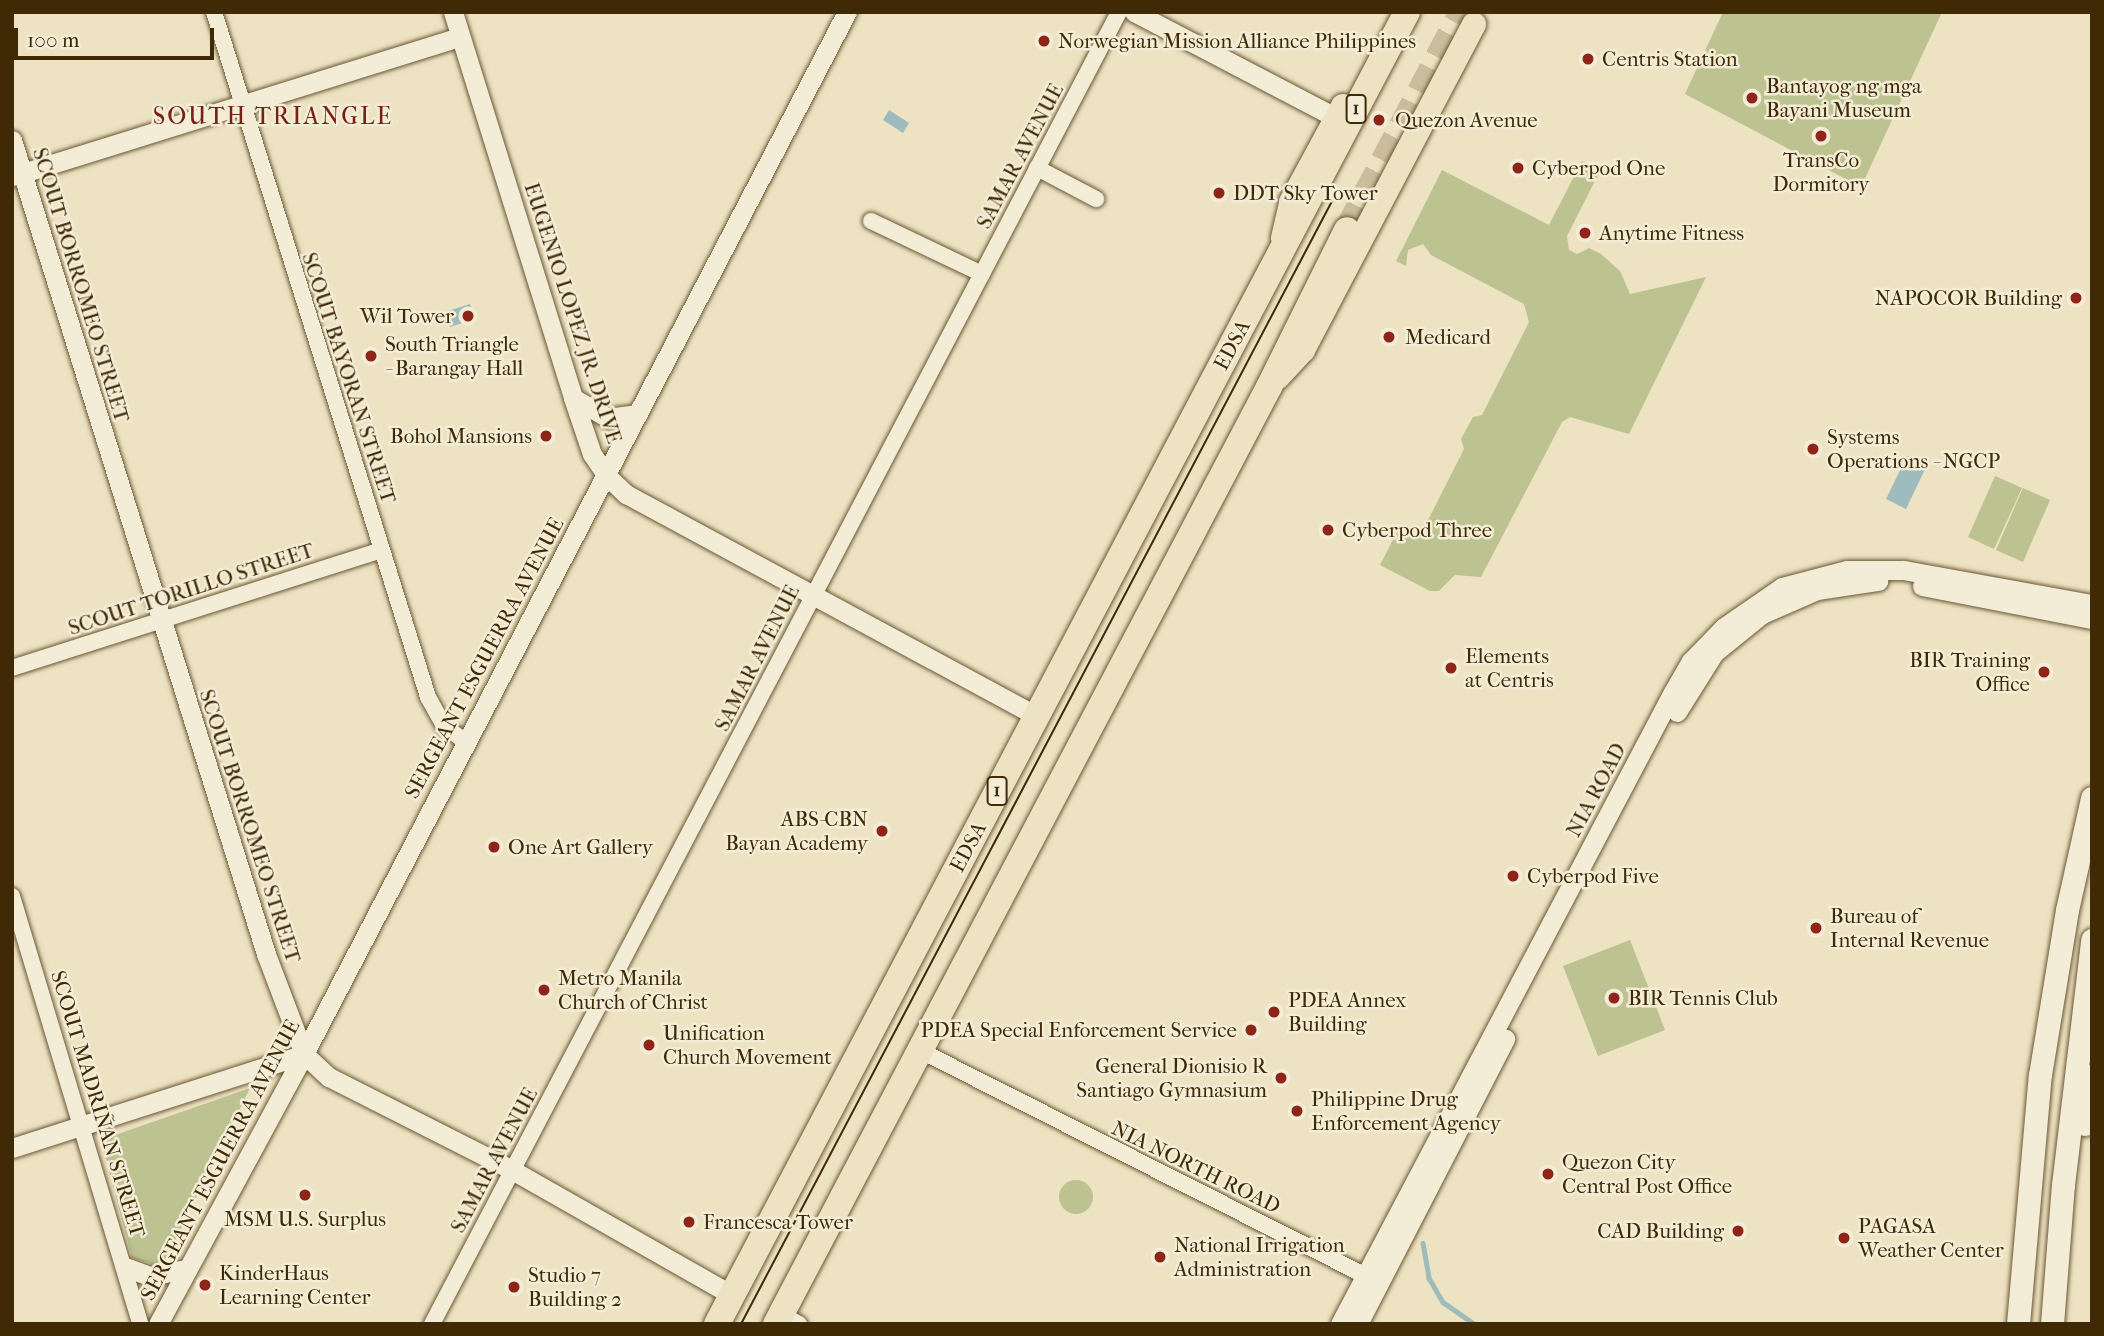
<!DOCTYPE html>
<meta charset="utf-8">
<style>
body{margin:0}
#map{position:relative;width:2104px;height:1336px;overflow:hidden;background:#ede2c1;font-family:"IM FELL French Canon",serif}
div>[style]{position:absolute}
.green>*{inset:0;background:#bcc290}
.round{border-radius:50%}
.water>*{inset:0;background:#9ebbbd}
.stream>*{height:4.5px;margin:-2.25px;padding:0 2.25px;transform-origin:2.25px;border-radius:2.25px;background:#9ebbbd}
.trunk-tunnel>*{height:26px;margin-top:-13px;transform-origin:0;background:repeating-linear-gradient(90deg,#cabd9b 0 26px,transparent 0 39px)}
.roads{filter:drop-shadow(0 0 2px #6b5734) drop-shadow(0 0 2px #6b5734)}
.minor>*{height:16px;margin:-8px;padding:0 8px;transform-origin:8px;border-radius:8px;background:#f3ecd7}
.tertiary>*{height:19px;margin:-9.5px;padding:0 9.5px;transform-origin:9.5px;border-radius:9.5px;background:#f3ecd7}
.secondary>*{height:23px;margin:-11.5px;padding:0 11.5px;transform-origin:11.5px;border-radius:11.5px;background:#f3ecd7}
.primary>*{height:24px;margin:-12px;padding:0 12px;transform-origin:12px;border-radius:12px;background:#ede2c1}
.trunk>*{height:26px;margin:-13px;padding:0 13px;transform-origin:13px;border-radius:13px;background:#ede2c1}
.tram>*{height:2px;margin:-1px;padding:0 1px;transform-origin:1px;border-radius:1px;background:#402905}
.dots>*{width:19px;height:19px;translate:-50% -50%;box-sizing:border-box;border:4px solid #f3ecd7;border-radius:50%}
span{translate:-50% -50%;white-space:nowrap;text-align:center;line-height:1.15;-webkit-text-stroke:5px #f3ecd7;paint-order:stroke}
.shield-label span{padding:2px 5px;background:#f3ecd7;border:2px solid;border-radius:5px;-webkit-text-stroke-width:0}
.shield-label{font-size:19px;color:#402905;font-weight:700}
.poi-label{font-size:21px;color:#402905}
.left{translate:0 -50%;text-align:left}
.right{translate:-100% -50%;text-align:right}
.street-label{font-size:21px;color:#402905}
.quarter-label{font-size:24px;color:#7a1f14;letter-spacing:2px}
.frame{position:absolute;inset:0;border:14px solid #402905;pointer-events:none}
.scale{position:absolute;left:14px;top:28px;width:200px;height:32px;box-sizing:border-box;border:4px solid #402905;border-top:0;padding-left:9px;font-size:21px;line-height:24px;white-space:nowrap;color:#402905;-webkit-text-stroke:5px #f3ecd7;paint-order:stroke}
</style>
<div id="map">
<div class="green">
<div style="clip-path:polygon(1723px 12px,1942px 12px,1861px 187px,1685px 94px)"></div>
<div style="clip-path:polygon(1582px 161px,1600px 171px,1567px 236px,1569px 250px,1577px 254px,1589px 248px,1601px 254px,1620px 271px,1630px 294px,1706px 277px,1629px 434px,1570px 417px,1562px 422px,1481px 577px,1455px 575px,1439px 591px,1430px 591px,1380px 565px,1399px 528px,1419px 538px,1464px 449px,1461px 439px,1473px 417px,1482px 415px,1529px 322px,1524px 304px,1431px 255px,1423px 244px,1408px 250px,1406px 266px,1396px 261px,1442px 170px,1549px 225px)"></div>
<div style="clip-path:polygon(1995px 476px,2022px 488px,1994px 549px,1968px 537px)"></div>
<div style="clip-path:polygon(2023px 488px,2050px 500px,2023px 562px,1996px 550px)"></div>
<div style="clip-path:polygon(1630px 940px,1665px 1030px,1598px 1056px,1563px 966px)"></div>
<div style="clip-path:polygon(250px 1088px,162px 1267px,132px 1258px,101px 1140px)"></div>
<div class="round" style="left:1059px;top:1180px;width:34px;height:34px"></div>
</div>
<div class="water">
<div style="clip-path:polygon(889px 110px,909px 123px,903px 133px,883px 120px)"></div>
<div style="clip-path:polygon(470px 304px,475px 319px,450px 327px,445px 312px)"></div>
<div style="clip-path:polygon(1907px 456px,1927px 465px,1906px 509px,1886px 499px)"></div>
</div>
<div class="stream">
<div style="left:1423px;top:1243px;width:36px;rotate:80deg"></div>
<div style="left:1429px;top:1278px;width:28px;rotate:60deg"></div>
<div style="left:1443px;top:1302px;width:39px;rotate:35deg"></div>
</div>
<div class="trunk-tunnel">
<div style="left:1347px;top:230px;width:246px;rotate:-62.2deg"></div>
</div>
<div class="roads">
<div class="minor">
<div style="left:214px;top:12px;width:718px;rotate:72.65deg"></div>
<div style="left:428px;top:697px;width:33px;rotate:61deg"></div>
<div style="left:444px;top:726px;width:27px;rotate:36deg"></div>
<div style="left:1037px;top:168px;width:67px;rotate:27.7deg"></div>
<div style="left:871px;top:221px;width:123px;rotate:25.5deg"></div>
<div style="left:12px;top:668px;width:387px;rotate:-17.7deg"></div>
<div style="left:12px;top:896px;width:447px;rotate:73.3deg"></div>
<div style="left:919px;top:1050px;width:512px;rotate:26.82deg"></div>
<div style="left:781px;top:1314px;width:21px;rotate:29deg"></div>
<div style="left:432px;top:1324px;width:1481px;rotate:-62.36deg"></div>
</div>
<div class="tertiary">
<div style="left:453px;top:12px;width:404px;rotate:72.7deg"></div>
<div style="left:573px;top:398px;width:59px;rotate:71.3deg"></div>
<div style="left:592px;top:454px;width:25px;rotate:56deg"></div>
<div style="left:606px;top:475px;width:28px;rotate:44deg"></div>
<div style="left:626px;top:494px;width:467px;rotate:28.4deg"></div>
<div style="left:1134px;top:12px;width:229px;rotate:27.6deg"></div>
<div style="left:12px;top:140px;width:853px;rotate:72.67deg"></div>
<div style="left:266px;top:954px;width:107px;rotate:69.2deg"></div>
<div style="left:304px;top:1054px;width:34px;rotate:43deg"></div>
<div style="left:329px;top:1077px;width:205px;rotate:26.9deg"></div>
<div style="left:512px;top:1170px;width:253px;rotate:29.6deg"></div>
<div style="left:13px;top:176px;width:468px;rotate:-17.3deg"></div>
<div style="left:573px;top:398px;width:40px;rotate:29.7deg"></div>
<div style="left:608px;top:418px;width:30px;rotate:-8deg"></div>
<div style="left:1922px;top:586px;width:173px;rotate:11deg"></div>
<div style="left:1677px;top:712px;width:70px;rotate:-57.9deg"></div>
<div style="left:1714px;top:653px;width:62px;rotate:-39.1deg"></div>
<div style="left:1762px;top:614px;width:60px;rotate:-23.6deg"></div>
<div style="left:1817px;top:590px;width:62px;rotate:-8.4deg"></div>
<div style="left:12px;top:1148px;width:307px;rotate:-17.8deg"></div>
<div style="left:125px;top:1267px;width:27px;rotate:20deg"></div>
<div style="left:150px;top:1276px;width:38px;rotate:-11deg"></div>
<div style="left:158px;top:1324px;width:307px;rotate:-61.6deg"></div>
<div style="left:304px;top:1054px;width:1175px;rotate:-62.48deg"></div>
<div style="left:1340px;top:1324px;width:714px;rotate:-62.22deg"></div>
<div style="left:1673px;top:692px;width:36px;rotate:-60deg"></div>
<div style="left:1691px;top:661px;width:47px;rotate:-45.9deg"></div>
<div style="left:1724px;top:627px;width:70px;rotate:-34.6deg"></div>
<div style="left:1782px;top:587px;width:67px;rotate:-14.7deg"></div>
<div style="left:1847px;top:570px;width:57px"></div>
<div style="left:1904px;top:570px;width:191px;rotate:10.3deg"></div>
<div style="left:1358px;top:1324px;width:321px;rotate:-62.7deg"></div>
</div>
<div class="secondary">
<div style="left:2085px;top:1124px;width:49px;rotate:-81.9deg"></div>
<div style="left:2018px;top:1324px;width:250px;rotate:-85deg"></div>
<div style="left:2040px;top:1075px;width:167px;rotate:-80.7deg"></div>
<div style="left:2067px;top:910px;width:115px;rotate:-77.4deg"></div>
<div style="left:2052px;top:1324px;width:139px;rotate:-85.5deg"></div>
<div style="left:2063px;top:1185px;width:247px;rotate:-83.2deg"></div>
</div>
<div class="primary">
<div style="left:1283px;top:238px;width:37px;rotate:-77deg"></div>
<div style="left:1291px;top:202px;width:109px;rotate:-61.6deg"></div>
<div style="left:1278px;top:377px;width:37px;rotate:-47deg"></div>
<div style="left:1303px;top:350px;width:368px;rotate:-62.3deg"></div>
</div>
<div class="trunk">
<div style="left:717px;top:1324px;width:1482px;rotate:-62.26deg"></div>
<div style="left:776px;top:1324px;width:1059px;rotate:-62.25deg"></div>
<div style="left:1269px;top:387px;width:175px;rotate:-63.6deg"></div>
</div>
</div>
<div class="tram">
<div style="left:741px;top:1324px;width:1282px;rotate:-62.24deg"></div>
</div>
<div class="dots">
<div style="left:1044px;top:41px;background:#8f2418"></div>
<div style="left:1588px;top:59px;background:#8f2418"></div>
<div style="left:1752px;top:98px;background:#8f2418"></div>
<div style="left:1379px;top:120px;background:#8f2418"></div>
<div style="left:1821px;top:136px;background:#8f2418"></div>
<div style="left:1518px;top:168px;background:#8f2418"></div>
<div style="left:1219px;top:193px;background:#8f2418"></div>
<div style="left:1585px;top:233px;background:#8f2418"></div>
<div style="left:2076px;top:298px;background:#8f2418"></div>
<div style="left:468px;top:316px;background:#8f2418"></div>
<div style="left:1389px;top:337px;background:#8f2418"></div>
<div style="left:371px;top:356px;background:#8f2418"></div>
<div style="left:546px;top:436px;background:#8f2418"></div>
<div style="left:1813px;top:449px;background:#8f2418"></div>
<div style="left:1328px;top:530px;background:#8f2418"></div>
<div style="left:1451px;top:668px;background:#8f2418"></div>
<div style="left:2044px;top:672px;background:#8f2418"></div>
<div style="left:882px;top:831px;background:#8f2418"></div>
<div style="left:494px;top:847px;background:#8f2418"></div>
<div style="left:1513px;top:876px;background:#8f2418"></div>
<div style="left:1816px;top:928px;background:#8f2418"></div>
<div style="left:544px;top:990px;background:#8f2418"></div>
<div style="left:1614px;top:998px;background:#8f2418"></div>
<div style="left:1274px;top:1012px;background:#8f2418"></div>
<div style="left:1251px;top:1030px;background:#8f2418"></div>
<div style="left:649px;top:1045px;background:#8f2418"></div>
<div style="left:1281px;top:1078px;background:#8f2418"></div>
<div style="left:1297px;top:1111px;background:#8f2418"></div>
<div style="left:1548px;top:1174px;background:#8f2418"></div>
<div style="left:305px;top:1195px;background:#8f2418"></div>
<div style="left:689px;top:1222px;background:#8f2418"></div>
<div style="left:1738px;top:1231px;background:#8f2418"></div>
<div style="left:1844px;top:1238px;background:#8f2418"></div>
<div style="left:1160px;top:1257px;background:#8f2418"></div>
<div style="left:205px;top:1285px;background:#8f2418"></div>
<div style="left:514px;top:1287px;background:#8f2418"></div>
</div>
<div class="shield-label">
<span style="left:1356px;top:109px">1</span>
<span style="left:997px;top:791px">1</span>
</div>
<div class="poi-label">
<span class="left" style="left:1058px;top:41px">Norwegian Mission Alliance Philippines</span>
<span class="left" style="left:1602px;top:59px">Centris Station</span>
<span class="left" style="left:1766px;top:98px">Bantayog ng mga<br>Bayani Museum</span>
<span class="left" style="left:1395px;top:120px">Quezon Avenue</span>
<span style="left:1821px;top:172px">TransCo<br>Dormitory</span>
<span class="left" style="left:1532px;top:168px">Cyberpod One</span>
<span class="left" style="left:1233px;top:193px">DDT Sky Tower</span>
<span class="left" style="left:1599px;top:233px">Anytime Fitness</span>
<span class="right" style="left:2062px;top:298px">NAPOCOR Building</span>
<span class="right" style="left:454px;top:316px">Wil Tower</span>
<span class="left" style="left:1405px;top:337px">Medicard</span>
<span class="left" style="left:385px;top:356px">South Triangle<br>- Barangay Hall</span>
<span class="right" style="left:532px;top:436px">Bohol Mansions</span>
<span class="left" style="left:1827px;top:449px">Systems<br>Operations - NGCP</span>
<span class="left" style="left:1342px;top:530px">Cyberpod Three</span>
<span class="left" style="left:1465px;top:668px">Elements<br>at Centris</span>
<span class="right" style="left:2030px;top:672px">BIR Training<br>Office</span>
<span class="right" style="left:868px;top:831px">ABS-CBN<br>Bayan Academy</span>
<span class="left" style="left:508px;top:847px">One Art Gallery</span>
<span class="left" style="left:1527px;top:876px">Cyberpod Five</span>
<span class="left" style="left:1830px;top:928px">Bureau of<br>Internal Revenue</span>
<span class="left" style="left:558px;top:990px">Metro Manila<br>Church of Christ</span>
<span class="left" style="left:1628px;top:998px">BIR Tennis Club</span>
<span class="left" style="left:1288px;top:1012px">PDEA Annex<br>Building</span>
<span class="right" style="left:1237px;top:1030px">PDEA Special Enforcement Service</span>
<span class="left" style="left:663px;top:1045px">Unification<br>Church Movement</span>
<span class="right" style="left:1267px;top:1078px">General Dionisio R<br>Santiago Gymnasium</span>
<span class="left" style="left:1311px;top:1111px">Philippine Drug<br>Enforcement Agency</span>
<span class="left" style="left:1562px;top:1174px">Quezon City<br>Central Post Office</span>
<span style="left:305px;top:1219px">MSM U.S. Surplus</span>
<span class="left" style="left:703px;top:1222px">Francesca Tower</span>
<span class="left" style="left:1858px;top:1238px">PAGASA<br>Weather Center</span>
<span class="right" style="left:1724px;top:1231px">CAD Building</span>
<span class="left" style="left:1174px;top:1257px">National Irrigation<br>Administration</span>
<span class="left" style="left:219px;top:1285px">KinderHaus<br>Learning Center</span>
<span class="left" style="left:528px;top:1287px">Studio 7<br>Building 2</span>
</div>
<div class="street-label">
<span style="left:1020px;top:156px;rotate:-62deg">SAMAR AVENUE</span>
<span style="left:81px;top:285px;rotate:73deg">SCOUT BORROMEO STREET</span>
<span style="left:573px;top:313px;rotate:72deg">EUGENIO LOPEZ JR. DRIVE</span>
<span style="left:1232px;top:345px;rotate:-62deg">EDSA</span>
<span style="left:349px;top:378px;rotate:72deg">SCOUT BAYORAN STREET</span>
<span style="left:191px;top:589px;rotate:-18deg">SCOUT TORILLO STREET</span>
<span style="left:484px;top:658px;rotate:-62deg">SERGEANT ESGUERRA AVENUE</span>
<span style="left:757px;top:658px;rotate:-63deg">SAMAR AVENUE</span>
<span style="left:1596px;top:790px;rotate:-62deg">NIA ROAD</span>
<span style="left:250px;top:826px;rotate:72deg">SCOUT BORROMEO STREET</span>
<span style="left:968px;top:847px;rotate:-62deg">EDSA</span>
<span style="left:98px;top:1104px;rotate:73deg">SCOUT MADRIÑAN STREET</span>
<span style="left:220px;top:1160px;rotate:-62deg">SERGEANT ESGUERRA AVENUE</span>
<span style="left:494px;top:1160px;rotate:-62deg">SAMAR AVENUE</span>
<span style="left:1196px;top:1167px;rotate:26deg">NIA NORTH ROAD</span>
</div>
<div class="quarter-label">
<span style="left:273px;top:117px">SOUTH TRIANGLE</span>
</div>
<div class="frame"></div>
<div class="scale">100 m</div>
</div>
